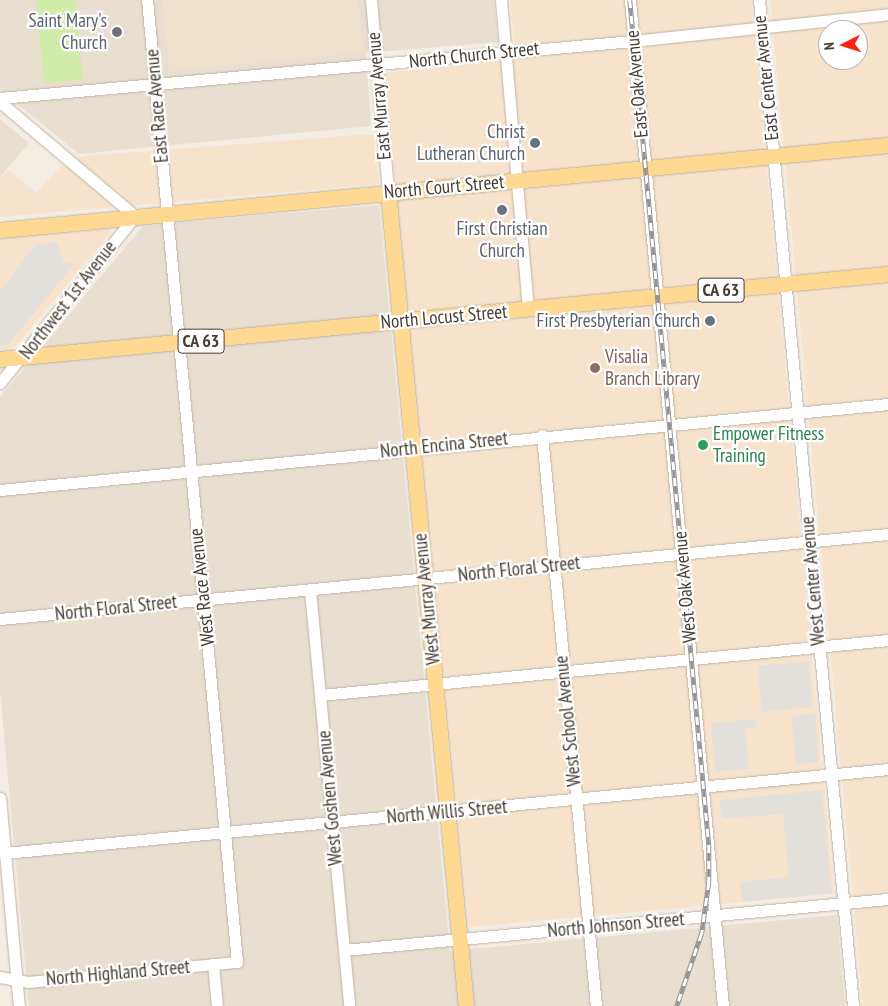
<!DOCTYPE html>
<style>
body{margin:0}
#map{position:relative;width:888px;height:1006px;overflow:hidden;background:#f3ede4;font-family:"PT Sans Narrow",sans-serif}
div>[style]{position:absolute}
.residential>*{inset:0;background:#e8dfd1}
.commercial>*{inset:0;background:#f7e3cc}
.education>*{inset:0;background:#eee2cc}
.green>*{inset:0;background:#d1eba9}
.parking>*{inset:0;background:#e3e0dc}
.roads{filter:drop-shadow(0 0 1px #bfb5a6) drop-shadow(0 0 1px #bfb5a6)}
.minor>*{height:11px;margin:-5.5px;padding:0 5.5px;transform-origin:5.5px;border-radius:5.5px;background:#fff}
.major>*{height:15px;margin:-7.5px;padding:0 7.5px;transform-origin:7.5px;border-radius:7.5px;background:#ffd991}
.rail>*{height:4.5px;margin-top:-2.25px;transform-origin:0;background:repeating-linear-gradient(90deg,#fff 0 8px,#949494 0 16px);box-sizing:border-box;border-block:1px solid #949494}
.dots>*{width:14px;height:14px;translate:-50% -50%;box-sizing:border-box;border:2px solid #fff;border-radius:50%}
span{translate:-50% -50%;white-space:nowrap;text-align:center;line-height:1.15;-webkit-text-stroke:4.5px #fff;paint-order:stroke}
.shield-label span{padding:1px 4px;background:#fff;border:1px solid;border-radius:4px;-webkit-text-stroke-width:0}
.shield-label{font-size:18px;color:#463d33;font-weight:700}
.worship-label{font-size:19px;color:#5b616d}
.right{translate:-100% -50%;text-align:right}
.street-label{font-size:19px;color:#463d33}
.education-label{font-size:19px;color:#785e54}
.left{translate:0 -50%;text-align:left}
.leisure-label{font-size:19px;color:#27864d}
.north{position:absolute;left:818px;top:20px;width:50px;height:50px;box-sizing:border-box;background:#fff;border:1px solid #b5b1ad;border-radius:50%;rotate:265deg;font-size:14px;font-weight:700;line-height:20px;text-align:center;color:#463d33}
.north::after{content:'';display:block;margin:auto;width:18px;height:22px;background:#ff230f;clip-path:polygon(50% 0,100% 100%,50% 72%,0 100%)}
</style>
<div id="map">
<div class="residential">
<div style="clip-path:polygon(0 0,494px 0,498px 42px,366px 53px,371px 126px,79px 154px,0 90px)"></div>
<div style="clip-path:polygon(0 119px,29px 143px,0 177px)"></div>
<div style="clip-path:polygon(379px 205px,450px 951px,837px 915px,845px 1006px,29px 1006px,0 691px,0 397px,143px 226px)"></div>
</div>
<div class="commercial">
<div style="clip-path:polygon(510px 0,751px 0,834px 894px,469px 927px,384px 73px,516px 60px)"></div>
<div style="clip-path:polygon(evenodd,770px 0,888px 0,888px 1006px,863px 1006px,770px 0,828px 30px,858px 30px,858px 60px,828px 60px,828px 30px)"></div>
<div style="clip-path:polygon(373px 134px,379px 184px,0 217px,0 178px,8px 170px,36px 193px,61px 166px,83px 156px)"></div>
<div style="clip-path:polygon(108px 229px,111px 232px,15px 347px,0 350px,0 238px)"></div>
</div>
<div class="education">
<div style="clip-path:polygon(162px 0,358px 0,363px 52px,169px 71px)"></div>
</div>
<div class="green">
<div style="clip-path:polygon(36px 0,75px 0,83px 80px,44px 83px)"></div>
</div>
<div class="parking">
<div style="clip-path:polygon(57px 242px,64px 262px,73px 264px,72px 267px,8px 345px,0 346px,0 291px,35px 245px)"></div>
<div style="clip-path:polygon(809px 661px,813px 707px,762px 712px,757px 666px)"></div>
<div style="clip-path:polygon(815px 714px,819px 762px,796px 765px,791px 716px)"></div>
<div style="clip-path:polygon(755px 719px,756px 728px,745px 729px,749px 769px,715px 772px,711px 723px)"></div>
<div style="clip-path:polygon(822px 790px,832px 893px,742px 902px,740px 882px,789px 877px,783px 814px,722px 819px,720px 800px)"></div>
</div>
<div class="roads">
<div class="minor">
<div style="left:371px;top:0;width:193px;rotate:84.9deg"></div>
<div style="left:501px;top:0;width:310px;rotate:85deg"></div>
<div style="left:630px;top:0;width:1010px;rotate:84.72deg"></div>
<div style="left:759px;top:0;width:1010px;rotate:84.66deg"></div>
<div style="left:0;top:98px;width:636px;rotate:-5.15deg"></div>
<div style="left:633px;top:41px;width:256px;rotate:-6deg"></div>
<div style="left:0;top:102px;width:177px;rotate:40.2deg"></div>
<div style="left:135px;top:216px;width:215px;rotate:129deg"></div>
<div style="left:542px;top:435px;width:574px;rotate:84.6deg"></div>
<div style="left:0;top:490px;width:892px;rotate:-5.53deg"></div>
<div style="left:310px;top:590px;width:418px;rotate:84.6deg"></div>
<div style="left:0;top:619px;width:892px;rotate:-5.47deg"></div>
<div style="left:321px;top:695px;width:570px;rotate:-5.54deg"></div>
<div style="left:0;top:798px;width:209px;rotate:84.8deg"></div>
<div style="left:5px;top:853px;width:887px;rotate:-5.43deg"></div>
<div style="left:344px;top:950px;width:546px;rotate:-5.36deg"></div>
<div style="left:213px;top:964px;width:42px;rotate:84.6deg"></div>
<div style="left:0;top:977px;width:28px;rotate:10deg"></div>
<div style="left:28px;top:982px;width:210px;rotate:-5.5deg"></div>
<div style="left:237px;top:962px;width:966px;rotate:-95.34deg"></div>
</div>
<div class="major">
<div style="left:388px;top:192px;width:818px;rotate:84.53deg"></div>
<div style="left:0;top:230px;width:892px;rotate:-5.47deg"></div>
<div style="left:0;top:359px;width:892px;rotate:-5.47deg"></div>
</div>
</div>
<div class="rail">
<div style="left:630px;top:0;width:849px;rotate:84.66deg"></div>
<div style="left:709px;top:845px;width:37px;rotate:90deg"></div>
<div style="left:709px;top:882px;width:51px;rotate:97.8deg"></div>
<div style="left:702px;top:933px;width:77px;rotate:108.9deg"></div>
</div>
<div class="dots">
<div style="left:117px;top:32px;background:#6b7280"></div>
<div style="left:535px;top:143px;background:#6b7280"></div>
<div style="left:502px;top:210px;background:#6b7280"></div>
<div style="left:710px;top:321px;background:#6b7280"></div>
<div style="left:595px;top:368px;background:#8d6e63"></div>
<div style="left:703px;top:445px;background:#2e9e5b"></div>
</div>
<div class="shield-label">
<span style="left:721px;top:290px">CA 63</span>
<span style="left:201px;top:341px">CA 63</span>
</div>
<div class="worship-label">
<span class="right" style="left:107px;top:32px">Saint Mary's<br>Church</span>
<span class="right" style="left:525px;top:143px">Christ<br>Lutheran Church</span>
<span style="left:502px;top:240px">First Christian<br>Church</span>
<span class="right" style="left:700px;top:321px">First Presbyterian Church</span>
</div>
<div class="street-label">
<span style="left:474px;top:55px;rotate:-6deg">North Church Street</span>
<span style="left:766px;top:78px;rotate:-96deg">East Center Avenue</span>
<span style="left:637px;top:84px;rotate:-95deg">East Oak Avenue</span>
<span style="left:379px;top:96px;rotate:-95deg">East Murray Avenue</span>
<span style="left:157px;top:106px;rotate:-95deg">East Race Avenue</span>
<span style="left:444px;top:187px;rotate:-5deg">North Court Street</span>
<span style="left:68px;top:300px;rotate:-52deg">Northwest 1st Avenue</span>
<span style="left:444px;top:317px;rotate:-5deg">North Locust Street</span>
<span style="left:444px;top:445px;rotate:-6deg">North Encina Street</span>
<span style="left:519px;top:569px;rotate:-6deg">North Floral Street</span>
<span style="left:813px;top:581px;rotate:-95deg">West Center Avenue</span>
<span style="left:202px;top:587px;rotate:-96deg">West Race Avenue</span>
<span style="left:685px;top:587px;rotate:-95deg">West Oak Avenue</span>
<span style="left:427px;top:599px;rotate:-96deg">West Murray Avenue</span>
<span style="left:116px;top:608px;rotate:-6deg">North Floral Street</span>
<span style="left:568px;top:721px;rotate:-96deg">West School Avenue</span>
<span style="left:330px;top:798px;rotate:-95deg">West Goshen Avenue</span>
<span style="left:447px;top:812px;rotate:-5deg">North Willis Street</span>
<span style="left:616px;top:925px;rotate:-5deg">North Johnson Street</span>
<span style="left:118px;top:973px;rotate:-5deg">North Highland Street</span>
</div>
<div class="education-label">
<span class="left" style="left:605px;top:368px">Visalia<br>Branch Library</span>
</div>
<div class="leisure-label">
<span class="left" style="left:713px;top:445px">Empower Fitness<br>Training</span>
</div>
<div class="north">N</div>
</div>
